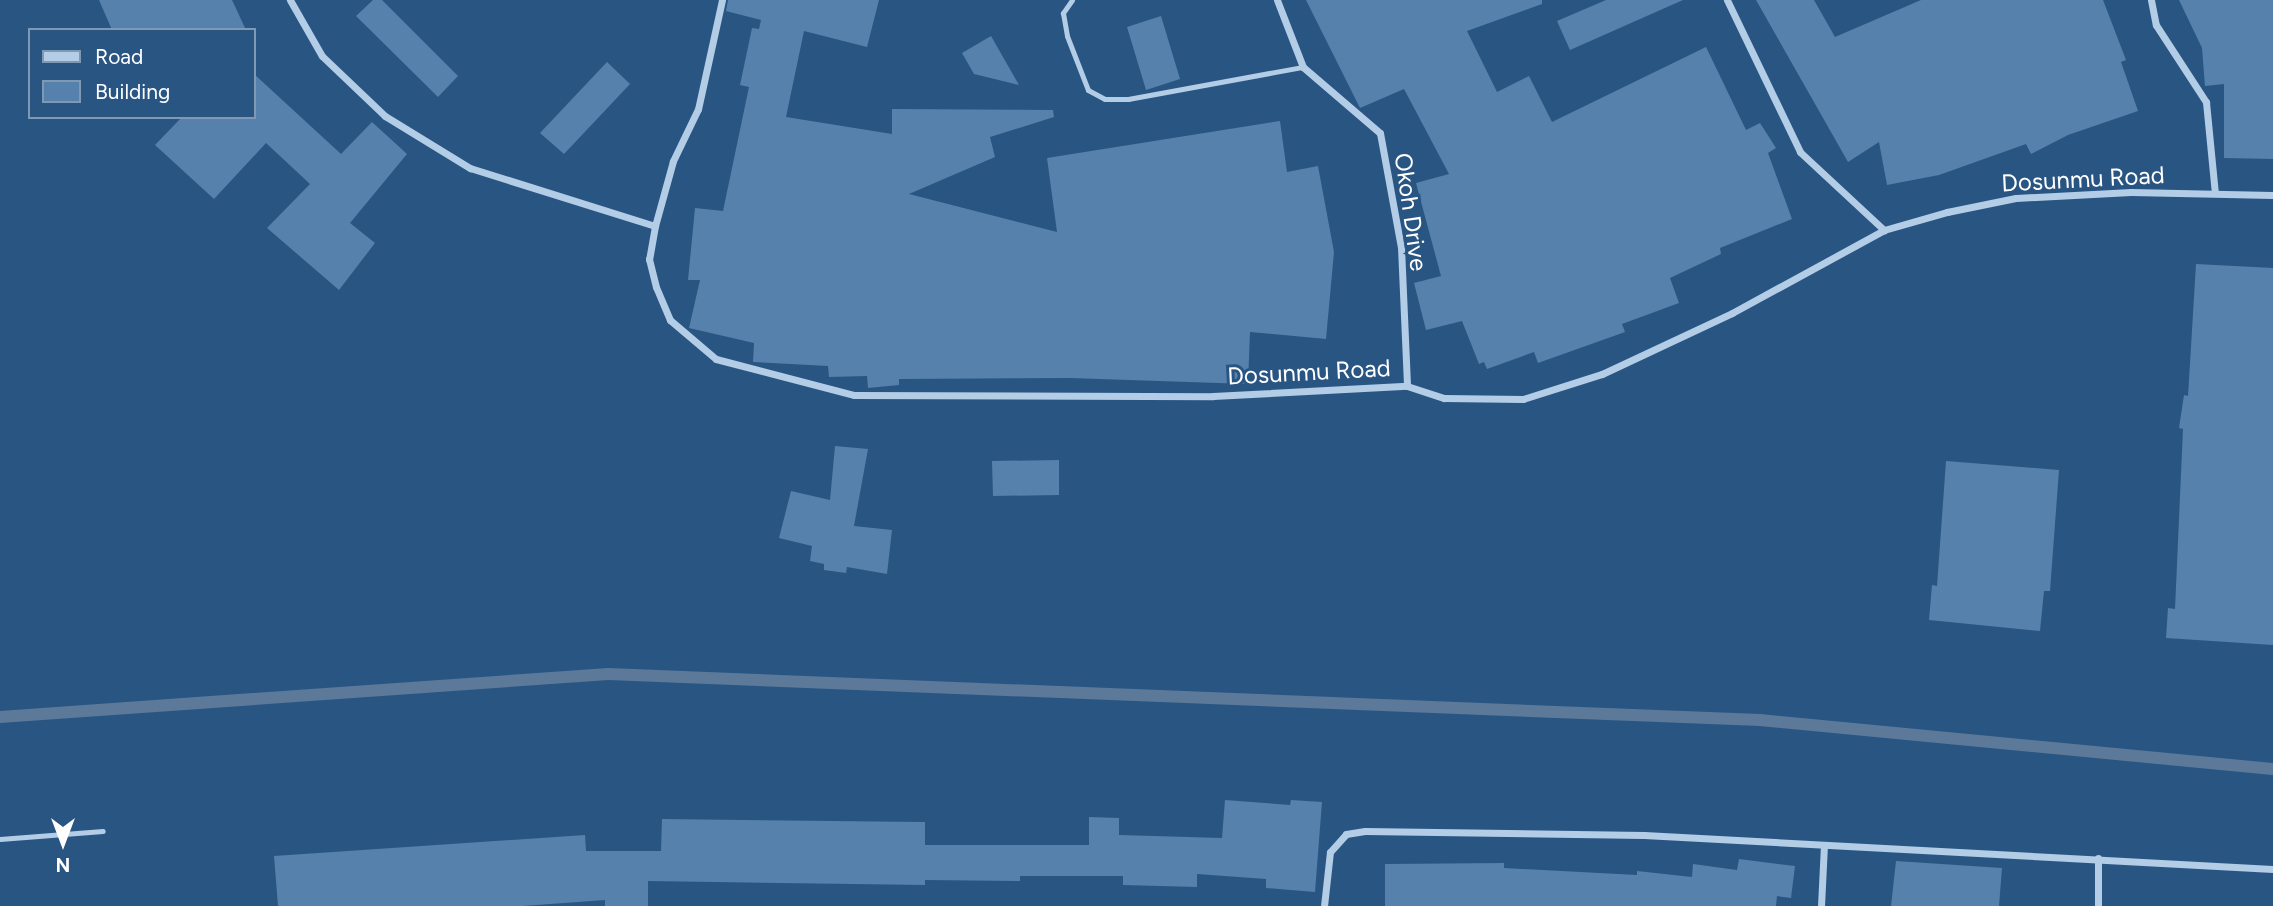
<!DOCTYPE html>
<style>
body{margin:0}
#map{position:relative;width:2273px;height:906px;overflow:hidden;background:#295583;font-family:Figtree,sans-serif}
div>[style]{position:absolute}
.stream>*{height:12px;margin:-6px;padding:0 6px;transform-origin:6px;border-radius:6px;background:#5c7999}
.building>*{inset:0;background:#5681ad}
.service>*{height:5px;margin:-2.5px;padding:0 2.5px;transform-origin:2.5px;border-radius:2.5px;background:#b3cde7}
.minor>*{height:7px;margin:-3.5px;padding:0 3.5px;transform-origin:3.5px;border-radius:3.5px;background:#b3cde7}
span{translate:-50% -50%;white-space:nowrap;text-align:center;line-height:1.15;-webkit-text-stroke:6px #295583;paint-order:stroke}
.street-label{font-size:24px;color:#fff}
.legend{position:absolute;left:28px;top:28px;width:228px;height:91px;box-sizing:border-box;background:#295583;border:2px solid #7f99b5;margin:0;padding:9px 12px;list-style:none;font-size:21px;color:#fff}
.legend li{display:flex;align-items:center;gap:14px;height:35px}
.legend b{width:35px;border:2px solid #7f99b5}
.north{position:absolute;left:28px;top:808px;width:70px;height:70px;-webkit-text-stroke:5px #295583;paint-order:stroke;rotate:180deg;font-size:19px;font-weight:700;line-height:28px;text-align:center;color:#fff}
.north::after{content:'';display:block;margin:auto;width:24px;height:32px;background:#fff;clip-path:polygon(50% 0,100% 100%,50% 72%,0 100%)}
</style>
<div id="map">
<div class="stream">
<div style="left:0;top:717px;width:610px;rotate:-4.05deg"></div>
<div style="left:608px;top:674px;width:1153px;rotate:2.29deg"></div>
<div style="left:1760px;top:720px;width:515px;rotate:5.46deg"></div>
</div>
<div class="building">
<div style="clip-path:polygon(99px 0,232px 0,246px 30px,112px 30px)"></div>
<div style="clip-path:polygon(373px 0,382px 0,458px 76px,438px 97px,356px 16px)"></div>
<div style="clip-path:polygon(728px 0,879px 0,867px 47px,804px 31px,786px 117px,892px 134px,892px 109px,1053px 110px,1054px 117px,990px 137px,995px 157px,909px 194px,1057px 232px,1047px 158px,1280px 121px,1287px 172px,1318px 166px,1334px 252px,1326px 339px,1250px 332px,1248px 384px,1070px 378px,899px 379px,899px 385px,868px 388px,867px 376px,829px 377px,828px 366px,753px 362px,754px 343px,689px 328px,700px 280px,688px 280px,695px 208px,723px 211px,749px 87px,740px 85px,752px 28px,759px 29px,761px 20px,726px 11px)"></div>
<div style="clip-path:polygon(1306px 0,1542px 0,1542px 4px,1467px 31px,1497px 92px,1529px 76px,1552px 122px,1706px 47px,1746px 130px,1760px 123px,1776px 148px,1768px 153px,1792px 219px,1720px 248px,1721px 254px,1670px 278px,1679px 303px,1622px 324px,1625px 332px,1538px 363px,1534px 352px,1487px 369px,1484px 362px,1479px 364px,1462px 321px,1426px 330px,1414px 283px,1441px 276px,1416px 183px,1449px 174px,1404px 89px,1360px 108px)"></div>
<div style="clip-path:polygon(1606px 0,1683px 0,1570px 50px,1557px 21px)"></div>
<div style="clip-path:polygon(1756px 0,1814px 0,1835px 37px,1921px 0,2103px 0,2126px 60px,2121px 62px,2138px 111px,2068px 135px,2031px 154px,2026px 144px,1939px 175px,1887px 185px,1879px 142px,1848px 162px)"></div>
<div style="clip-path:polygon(2179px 0,2273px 0,2273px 159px,2224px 158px,2224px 84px,2205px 86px,2202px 48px)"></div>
<div style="clip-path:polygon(1161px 16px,1180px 79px,1146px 90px,1127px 27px)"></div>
<div style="clip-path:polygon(991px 36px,1019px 85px,974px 74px,962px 53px)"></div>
<div style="clip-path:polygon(607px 62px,630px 84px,564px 154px,540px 133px)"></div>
<div style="clip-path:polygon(254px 74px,341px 154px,372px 122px,407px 154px,350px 223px,375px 243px,339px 290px,267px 228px,310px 184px,266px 143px,214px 199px,155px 145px,182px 117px,254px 117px)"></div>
<div style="clip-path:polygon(2196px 264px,2273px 268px,2273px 645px,2166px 638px,2168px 608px,2175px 609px,2183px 429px,2179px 428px,2184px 395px,2188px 396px)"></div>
<div style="clip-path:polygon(835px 446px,868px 449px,854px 526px,892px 530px,887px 574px,847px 567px,846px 573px,824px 570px,824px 564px,810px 561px,812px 546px,779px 538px,791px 491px,830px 500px)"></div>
<div style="clip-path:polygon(1059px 460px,1059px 495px,993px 496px,992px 461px)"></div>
<div style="clip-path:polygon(1946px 461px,2059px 470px,2050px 591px,2044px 591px,2040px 631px,1929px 620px,1932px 585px,1937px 586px)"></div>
<div style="clip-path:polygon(1225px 800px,1290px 805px,1291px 800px,1322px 802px,1315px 892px,1266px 888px,1266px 879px,1197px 874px,1197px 887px,1123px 885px,1123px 876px,1020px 876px,1020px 881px,925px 880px,925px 885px,648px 881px,648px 906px,605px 906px,605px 900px,523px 906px,278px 906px,274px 856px,585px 835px,586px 851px,661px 851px,662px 819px,925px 822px,925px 845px,1089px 845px,1089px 817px,1119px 818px,1119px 835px,1222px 838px)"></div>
<div style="clip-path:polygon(1739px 859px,1795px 866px,1791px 898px,1777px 896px,1776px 906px,1385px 906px,1385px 864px,1504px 863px,1504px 868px,1637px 875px,1637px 871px,1692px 877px,1693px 864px,1737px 870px)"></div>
<div style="clip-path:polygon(1896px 861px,2002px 868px,1999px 906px,1891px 906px)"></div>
</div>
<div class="service">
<div style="left:1072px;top:0;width:16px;rotate:125deg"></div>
<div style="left:1063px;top:13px;width:23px;rotate:80deg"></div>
<div style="left:1067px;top:36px;width:58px;rotate:68.7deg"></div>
<div style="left:1088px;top:90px;width:19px;rotate:28deg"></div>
<div style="left:1105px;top:99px;width:23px"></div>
<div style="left:1128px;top:99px;width:178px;rotate:-10.4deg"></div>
<div style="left:0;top:839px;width:103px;rotate:-4.4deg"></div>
</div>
<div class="minor">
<div style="left:290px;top:0;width:64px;rotate:60.3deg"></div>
<div style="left:322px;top:56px;width:87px;rotate:43.6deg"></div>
<div style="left:385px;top:116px;width:100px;rotate:31.5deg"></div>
<div style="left:470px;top:168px;width:194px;rotate:17.4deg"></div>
<div style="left:722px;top:0;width:112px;rotate:102.4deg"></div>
<div style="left:698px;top:109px;width:58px;rotate:115.7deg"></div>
<div style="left:673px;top:161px;width:67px;rotate:105.5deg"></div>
<div style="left:655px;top:226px;width:34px;rotate:100deg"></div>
<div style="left:649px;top:259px;width:29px;rotate:76deg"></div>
<div style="left:656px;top:287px;width:36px;rotate:67deg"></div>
<div style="left:670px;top:320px;width:60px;rotate:40.3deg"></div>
<div style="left:716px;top:359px;width:143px;rotate:14.6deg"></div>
<div style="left:854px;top:395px;width:359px;rotate:0.2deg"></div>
<div style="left:1213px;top:396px;width:194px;rotate:-3deg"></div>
<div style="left:1407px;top:386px;width:39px;rotate:18deg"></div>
<div style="left:1444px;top:398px;width:79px;rotate:0.7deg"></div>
<div style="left:1523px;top:399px;width:83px;rotate:-17.6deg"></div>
<div style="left:1602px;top:374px;width:144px;rotate:-25.1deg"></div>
<div style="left:1732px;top:313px;width:173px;rotate:-28.6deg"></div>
<div style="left:1884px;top:230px;width:66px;rotate:-15.9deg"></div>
<div style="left:1947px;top:212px;width:70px;rotate:-11.5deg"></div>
<div style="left:2016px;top:198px;width:115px;rotate:-3deg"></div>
<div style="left:2131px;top:192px;width:142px;rotate:1.2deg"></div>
<div style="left:1277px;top:0;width:72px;rotate:68.8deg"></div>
<div style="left:1303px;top:67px;width:101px;rotate:40.6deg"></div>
<div style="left:1380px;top:133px;width:116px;rotate:79.6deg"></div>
<div style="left:1401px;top:247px;width:139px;rotate:87.5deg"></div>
<div style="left:1727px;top:0;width:169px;rotate:64.3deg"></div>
<div style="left:1800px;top:152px;width:115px;rotate:42.9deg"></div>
<div style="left:2151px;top:0;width:25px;rotate:79deg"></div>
<div style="left:2156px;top:25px;width:92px;rotate:57deg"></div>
<div style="left:2206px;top:102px;width:91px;rotate:84.4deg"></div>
<div style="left:1324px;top:906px;width:54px;rotate:-83.7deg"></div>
<div style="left:1330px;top:852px;width:24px;rotate:-48deg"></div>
<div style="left:1346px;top:834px;width:19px;rotate:-9deg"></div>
<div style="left:1365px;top:831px;width:279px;rotate:0.8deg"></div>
<div style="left:1644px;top:835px;width:630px;rotate:3.09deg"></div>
<div style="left:1821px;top:906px;width:61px;rotate:-87.2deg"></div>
<div style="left:2098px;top:906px;width:48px;rotate:-90deg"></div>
</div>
<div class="street-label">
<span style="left:2083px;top:179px;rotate:-3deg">Dosunmu Road</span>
<span style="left:1411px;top:212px;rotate:82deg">Okoh Drive</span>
<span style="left:1309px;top:372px;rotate:-3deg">Dosunmu Road</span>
</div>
<ul class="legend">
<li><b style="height:9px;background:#b3cde7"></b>Road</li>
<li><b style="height:19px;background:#5681ad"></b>Building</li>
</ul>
<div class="north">N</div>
</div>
